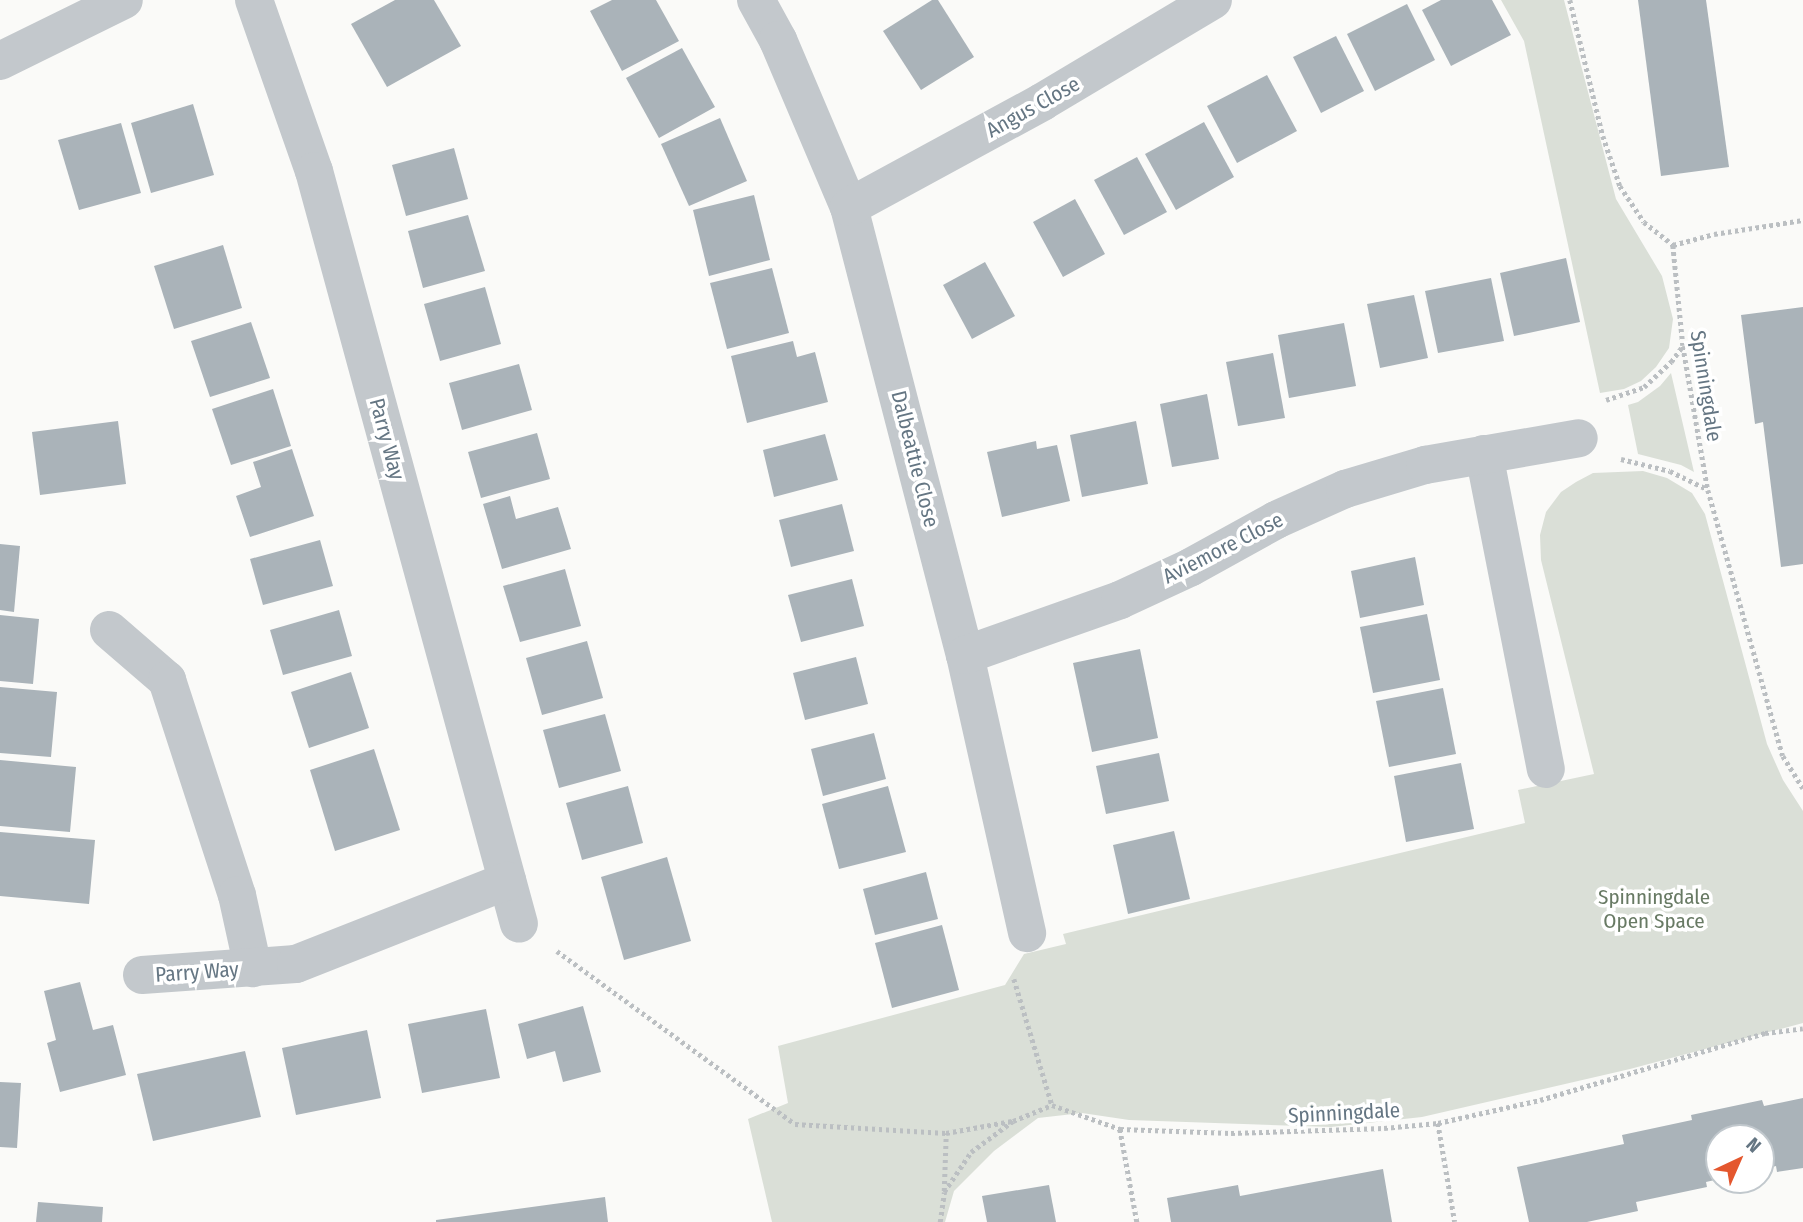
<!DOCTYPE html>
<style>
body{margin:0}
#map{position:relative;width:1803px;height:1222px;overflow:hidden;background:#fafaf8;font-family:"Fira Sans Condensed",sans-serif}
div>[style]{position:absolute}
.green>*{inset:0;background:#dadfd7}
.building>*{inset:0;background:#aab3b9}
.path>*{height:4.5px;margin-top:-2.25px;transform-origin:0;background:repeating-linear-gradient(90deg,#bbbfc2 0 3.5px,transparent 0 7px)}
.street>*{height:38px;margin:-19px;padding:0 19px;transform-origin:19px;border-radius:19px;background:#c3c8cc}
span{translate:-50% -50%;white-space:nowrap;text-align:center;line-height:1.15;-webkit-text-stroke:7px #fff;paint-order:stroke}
.street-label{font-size:21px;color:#657683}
.park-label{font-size:21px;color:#687a64}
.north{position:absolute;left:1705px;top:1124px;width:70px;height:70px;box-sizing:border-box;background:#fff;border:2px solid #c1c8cd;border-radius:50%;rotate:44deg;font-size:19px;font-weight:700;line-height:28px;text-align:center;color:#657683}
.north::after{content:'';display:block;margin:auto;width:24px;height:32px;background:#e4572e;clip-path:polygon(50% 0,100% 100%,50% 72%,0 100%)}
</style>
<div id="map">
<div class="green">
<div style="clip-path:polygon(1501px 0,1564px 0,1616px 199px,1662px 276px,1673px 319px,1669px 348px,1656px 367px,1641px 381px,1624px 389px,1600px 393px,1524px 41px)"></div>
<div style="clip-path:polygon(1671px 373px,1694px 472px,1681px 465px,1638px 454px,1628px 405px,1638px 402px,1660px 386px)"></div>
<div style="clip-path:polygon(1643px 471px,1667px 478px,1692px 493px,1705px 514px,1767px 744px,1783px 780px,1803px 811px,1803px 1023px,1630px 1069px,1422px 1117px,1331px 1127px,1129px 1120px,1082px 1113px,1038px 1118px,994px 1151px,954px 1191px,945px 1222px,772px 1222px,748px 1119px,788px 1103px,778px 1046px,1005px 985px,1024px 954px,1066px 944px,1063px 934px,1525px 823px,1518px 790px,1594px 774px,1541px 560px,1540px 535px,1546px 512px,1561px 492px,1576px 482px,1593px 473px)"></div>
</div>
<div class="building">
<div style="clip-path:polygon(395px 0,434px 0,461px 46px,387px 87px,351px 24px)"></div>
<div style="clip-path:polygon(612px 0,656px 0,679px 41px,622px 71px,590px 11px)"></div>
<div style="clip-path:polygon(932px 0,938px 0,974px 57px,921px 90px,883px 31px)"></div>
<div style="clip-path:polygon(1441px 0,1492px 0,1511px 35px,1451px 66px,1422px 10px)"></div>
<div style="clip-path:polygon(1638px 0,1706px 0,1729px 167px,1661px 176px)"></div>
<div style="clip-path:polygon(1407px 4px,1435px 60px,1375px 91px,1347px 34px)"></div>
<div style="clip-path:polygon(1336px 36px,1364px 91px,1321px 113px,1293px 57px)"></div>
<div style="clip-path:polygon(682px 48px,715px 107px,659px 138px,626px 78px)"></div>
<div style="clip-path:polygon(1267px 75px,1297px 131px,1237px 163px,1207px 106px)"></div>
<div style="clip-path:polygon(193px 104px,214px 175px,151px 193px,131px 123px)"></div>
<div style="clip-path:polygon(720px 118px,747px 181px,689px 206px,661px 144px)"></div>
<div style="clip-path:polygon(1204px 122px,1234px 177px,1176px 210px,1145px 154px)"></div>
<div style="clip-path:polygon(121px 123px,141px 193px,79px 210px,58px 140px)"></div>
<div style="clip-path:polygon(454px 148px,468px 199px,406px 216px,392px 165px)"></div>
<div style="clip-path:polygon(1137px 157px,1167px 212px,1124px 235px,1094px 180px)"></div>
<div style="clip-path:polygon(754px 195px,770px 260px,709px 276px,693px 210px)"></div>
<div style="clip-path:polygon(1075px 199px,1105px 254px,1063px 277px,1033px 222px)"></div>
<div style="clip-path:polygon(468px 215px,485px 271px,423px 288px,408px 231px)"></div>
<div style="clip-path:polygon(223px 245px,242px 308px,174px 329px,154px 266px)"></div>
<div style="clip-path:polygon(1566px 258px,1580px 322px,1514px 336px,1500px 273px)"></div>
<div style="clip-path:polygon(985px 262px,1015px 316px,972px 339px,943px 285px)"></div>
<div style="clip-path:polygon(772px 268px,789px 333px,727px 349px,710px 283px)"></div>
<div style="clip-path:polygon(1491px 278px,1504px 341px,1438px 353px,1425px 291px)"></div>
<div style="clip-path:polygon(485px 287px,501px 344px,440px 361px,424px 304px)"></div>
<div style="clip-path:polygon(1414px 295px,1428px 358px,1380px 368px,1367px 304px)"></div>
<div style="clip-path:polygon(1803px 307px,1803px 564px,1781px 567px,1763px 422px,1755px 424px,1741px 315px)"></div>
<div style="clip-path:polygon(251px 322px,270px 378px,210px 397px,191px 341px)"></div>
<div style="clip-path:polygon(1344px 323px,1356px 386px,1289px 398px,1278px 335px)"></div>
<div style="clip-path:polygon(793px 341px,797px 357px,815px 352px,828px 402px,747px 423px,731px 356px)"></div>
<div style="clip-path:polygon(1273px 353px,1285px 418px,1238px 426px,1226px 362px)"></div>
<div style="clip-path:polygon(519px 364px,532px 410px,462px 430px,449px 383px)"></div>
<div style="clip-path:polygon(273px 389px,291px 446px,231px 465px,212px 409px)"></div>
<div style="clip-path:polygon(1207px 394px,1219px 459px,1172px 467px,1160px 404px)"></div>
<div style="clip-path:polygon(118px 421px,126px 484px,40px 495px,32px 432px)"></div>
<div style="clip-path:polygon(1136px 421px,1148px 484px,1082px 497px,1070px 435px)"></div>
<div style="clip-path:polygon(537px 433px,550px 479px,481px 498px,468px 452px)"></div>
<div style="clip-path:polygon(825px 434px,838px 480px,774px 497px,763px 450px)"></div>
<div style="clip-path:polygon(1036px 441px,1037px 449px,1057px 445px,1070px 501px,1002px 517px,987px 452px)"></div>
<div style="clip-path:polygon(292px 449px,314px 516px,250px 537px,236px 496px,261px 487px,253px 462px)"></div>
<div style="clip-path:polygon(510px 496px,516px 519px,558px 507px,571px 549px,502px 569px,483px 504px)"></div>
<div style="clip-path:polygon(842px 504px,854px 551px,791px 567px,779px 520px)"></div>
<div style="clip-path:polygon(320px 540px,333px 586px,263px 605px,250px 559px)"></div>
<div style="clip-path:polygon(0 544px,20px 546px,14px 612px,0 610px)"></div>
<div style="clip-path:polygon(1415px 557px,1424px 605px,1360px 618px,1351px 571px)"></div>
<div style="clip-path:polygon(565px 569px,581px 626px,520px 642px,503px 586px)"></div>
<div style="clip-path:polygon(852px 579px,864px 626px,801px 642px,788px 595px)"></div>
<div style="clip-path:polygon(339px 610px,352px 656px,283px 675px,270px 630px)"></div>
<div style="clip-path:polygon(1427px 614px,1440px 680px,1373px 693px,1360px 627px)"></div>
<div style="clip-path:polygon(0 615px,39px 619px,33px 684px,0 681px)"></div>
<div style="clip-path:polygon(587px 641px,603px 698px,542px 715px,526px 658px)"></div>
<div style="clip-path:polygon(1140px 649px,1158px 738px,1092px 752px,1073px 663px)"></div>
<div style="clip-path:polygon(856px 657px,868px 704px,805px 720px,793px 673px)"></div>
<div style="clip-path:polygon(351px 672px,369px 728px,309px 748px,291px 692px)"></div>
<div style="clip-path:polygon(0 687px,57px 692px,51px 757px,0 753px)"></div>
<div style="clip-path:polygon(1443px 688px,1456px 754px,1389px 767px,1376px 701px)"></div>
<div style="clip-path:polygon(605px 714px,621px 771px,559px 788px,543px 730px)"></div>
<div style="clip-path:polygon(874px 733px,886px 779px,823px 796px,811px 749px)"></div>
<div style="clip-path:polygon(374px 749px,400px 830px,335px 851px,310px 770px)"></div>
<div style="clip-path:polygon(1159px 753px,1169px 801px,1106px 814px,1096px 766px)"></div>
<div style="clip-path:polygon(0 760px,76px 767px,70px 832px,0 826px)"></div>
<div style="clip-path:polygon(1461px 763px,1474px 829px,1406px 842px,1394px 776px)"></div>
<div style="clip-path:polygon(628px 786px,643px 843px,582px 860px,566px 803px)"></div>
<div style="clip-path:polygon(888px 786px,906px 852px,839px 869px,822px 804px)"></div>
<div style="clip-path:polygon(1174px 831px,1190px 899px,1128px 914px,1113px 845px)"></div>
<div style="clip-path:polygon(0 832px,95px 840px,89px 904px,0 896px)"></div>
<div style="clip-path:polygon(667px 857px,691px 941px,624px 960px,601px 877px)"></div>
<div style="clip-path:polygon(926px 872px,938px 919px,875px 935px,863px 889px)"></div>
<div style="clip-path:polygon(942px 925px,959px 990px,892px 1008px,875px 943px)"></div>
<div style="clip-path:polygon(80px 982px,93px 1030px,113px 1025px,126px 1075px,60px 1092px,47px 1043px,56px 1040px,44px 991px)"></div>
<div style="clip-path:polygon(583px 1006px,601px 1072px,563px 1082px,555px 1051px,527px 1059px,518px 1024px)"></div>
<div style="clip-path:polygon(486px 1009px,500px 1078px,422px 1093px,408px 1024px)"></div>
<div style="clip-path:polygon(367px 1030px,381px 1098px,296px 1115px,282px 1048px)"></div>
<div style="clip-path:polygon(245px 1051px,261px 1117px,153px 1141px,137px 1074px)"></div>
<div style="clip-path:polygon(0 1082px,21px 1083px,17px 1148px,0 1147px)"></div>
<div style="clip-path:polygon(1803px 1098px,1803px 1168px,1777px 1172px,1776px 1166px,1761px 1170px,1761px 1138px,1719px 1138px,1719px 1179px,1706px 1182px,1707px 1187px,1636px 1202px,1638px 1211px,1587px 1222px,1529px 1222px,1517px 1167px,1624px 1144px,1622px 1135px,1692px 1120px,1691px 1115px,1762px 1100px,1764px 1106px)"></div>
<div style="clip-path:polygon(1383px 1169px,1392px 1222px,1171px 1222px,1167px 1198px,1238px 1185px,1240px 1196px)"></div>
<div style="clip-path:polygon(1049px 1185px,1056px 1222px,987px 1222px,982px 1196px)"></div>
<div style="clip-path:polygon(605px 1197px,608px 1222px,436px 1222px,436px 1220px)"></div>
<div style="clip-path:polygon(38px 1202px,103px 1207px,102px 1222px,36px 1222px)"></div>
</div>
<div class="path">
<div style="left:1570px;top:0;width:140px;rotate:76.4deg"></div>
<div style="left:1603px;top:136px;width:53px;rotate:71.2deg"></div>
<div style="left:1620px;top:186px;width:43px;rotate:56.3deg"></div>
<div style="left:1644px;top:222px;width:37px;rotate:38deg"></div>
<div style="left:1673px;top:245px;width:101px;rotate:84.3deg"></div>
<div style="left:1683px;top:346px;width:146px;rotate:80.2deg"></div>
<div style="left:1708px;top:490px;width:276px;rotate:74.3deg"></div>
<div style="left:1783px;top:756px;width:38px;rotate:58deg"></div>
<div style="left:1673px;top:245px;width:42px;rotate:-15deg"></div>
<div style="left:1714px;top:234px;width:90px;rotate:-8.9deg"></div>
<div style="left:1606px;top:400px;width:40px;rotate:-18.9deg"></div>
<div style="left:1644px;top:387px;width:37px;rotate:-43deg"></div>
<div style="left:1671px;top:362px;width:19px;rotate:-54deg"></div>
<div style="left:1621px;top:459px;width:50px;rotate:13.8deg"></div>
<div style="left:1670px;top:471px;width:41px;rotate:25.9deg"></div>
<div style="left:557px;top:951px;width:294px;rotate:36deg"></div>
<div style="left:795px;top:1124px;width:151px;rotate:3.4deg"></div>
<div style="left:946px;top:1133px;width:67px;rotate:-10.3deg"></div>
<div style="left:1014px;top:979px;width:132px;rotate:73.2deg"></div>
<div style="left:1438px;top:1123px;width:100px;rotate:80.3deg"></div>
<div style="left:1120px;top:1129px;width:95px;rotate:79.6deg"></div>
<div style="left:944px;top:1191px;width:58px;rotate:-88deg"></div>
<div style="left:940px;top:1222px;width:30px;rotate:-82deg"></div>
<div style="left:944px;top:1192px;width:48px;rotate:-56deg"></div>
<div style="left:971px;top:1152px;width:52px;rotate:-36.4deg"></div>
<div style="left:1013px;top:1121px;width:42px;rotate:-22.3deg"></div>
<div style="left:1052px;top:1105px;width:72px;rotate:19.4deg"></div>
<div style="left:1120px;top:1129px;width:111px;rotate:2.1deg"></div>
<div style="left:1231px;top:1133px;width:153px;rotate:-1.9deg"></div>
<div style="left:1384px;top:1128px;width:54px;rotate:-5.3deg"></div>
<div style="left:1438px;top:1123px;width:105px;rotate:-12.7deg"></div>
<div style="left:1540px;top:1100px;width:235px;rotate:-16.6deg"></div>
<div style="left:1765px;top:1033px;width:38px;rotate:-7deg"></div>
</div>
<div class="street">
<div style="left:254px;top:0;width:181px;rotate:70.7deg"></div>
<div style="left:314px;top:171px;width:780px;rotate:74.77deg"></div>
<div style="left:756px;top:0;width:46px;rotate:61.2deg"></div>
<div style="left:778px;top:40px;width:181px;rotate:67deg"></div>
<div style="left:849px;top:207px;width:463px;rotate:75.5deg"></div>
<div style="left:965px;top:655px;width:285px;rotate:77.4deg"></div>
<div style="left:0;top:61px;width:138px;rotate:-26.2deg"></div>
<div style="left:849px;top:207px;width:220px;rotate:-28.5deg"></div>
<div style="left:1042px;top:102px;width:199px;rotate:-30.8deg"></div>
<div style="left:1484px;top:454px;width:321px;rotate:78.9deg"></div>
<div style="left:109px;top:630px;width:77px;rotate:40.8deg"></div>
<div style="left:167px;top:680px;width:226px;rotate:72deg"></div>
<div style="left:237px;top:895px;width:75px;rotate:77.6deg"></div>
<div style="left:965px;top:655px;width:164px;rotate:-19.5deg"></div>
<div style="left:1120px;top:600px;width:78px;rotate:-24.9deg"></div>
<div style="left:1191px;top:567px;width:97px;rotate:-28.9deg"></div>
<div style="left:1276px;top:520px;width:76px;rotate:-24.2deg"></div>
<div style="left:1345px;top:489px;width:84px;rotate:-16.7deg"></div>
<div style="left:1425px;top:465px;width:156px;rotate:-9.9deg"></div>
<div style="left:142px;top:975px;width:154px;rotate:-4.1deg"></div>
<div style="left:296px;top:964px;width:227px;rotate:-21.5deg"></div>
</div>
<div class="street-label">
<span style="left:1033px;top:107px;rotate:-29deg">Angus Close</span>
<span style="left:1706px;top:386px;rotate:81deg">Spinningdale</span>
<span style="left:387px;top:439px;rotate:75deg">Parry Way</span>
<span style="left:915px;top:459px;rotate:76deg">Dalbeattie Close</span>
<span style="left:1223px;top:548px;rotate:-27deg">Aviemore Close</span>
<span style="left:197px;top:972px;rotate:-4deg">Parry Way</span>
<span style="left:1344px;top:1113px;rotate:-3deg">Spinningdale</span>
</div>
<div class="park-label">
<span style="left:1654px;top:909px">Spinningdale<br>Open Space</span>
</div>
<div class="north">N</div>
</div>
